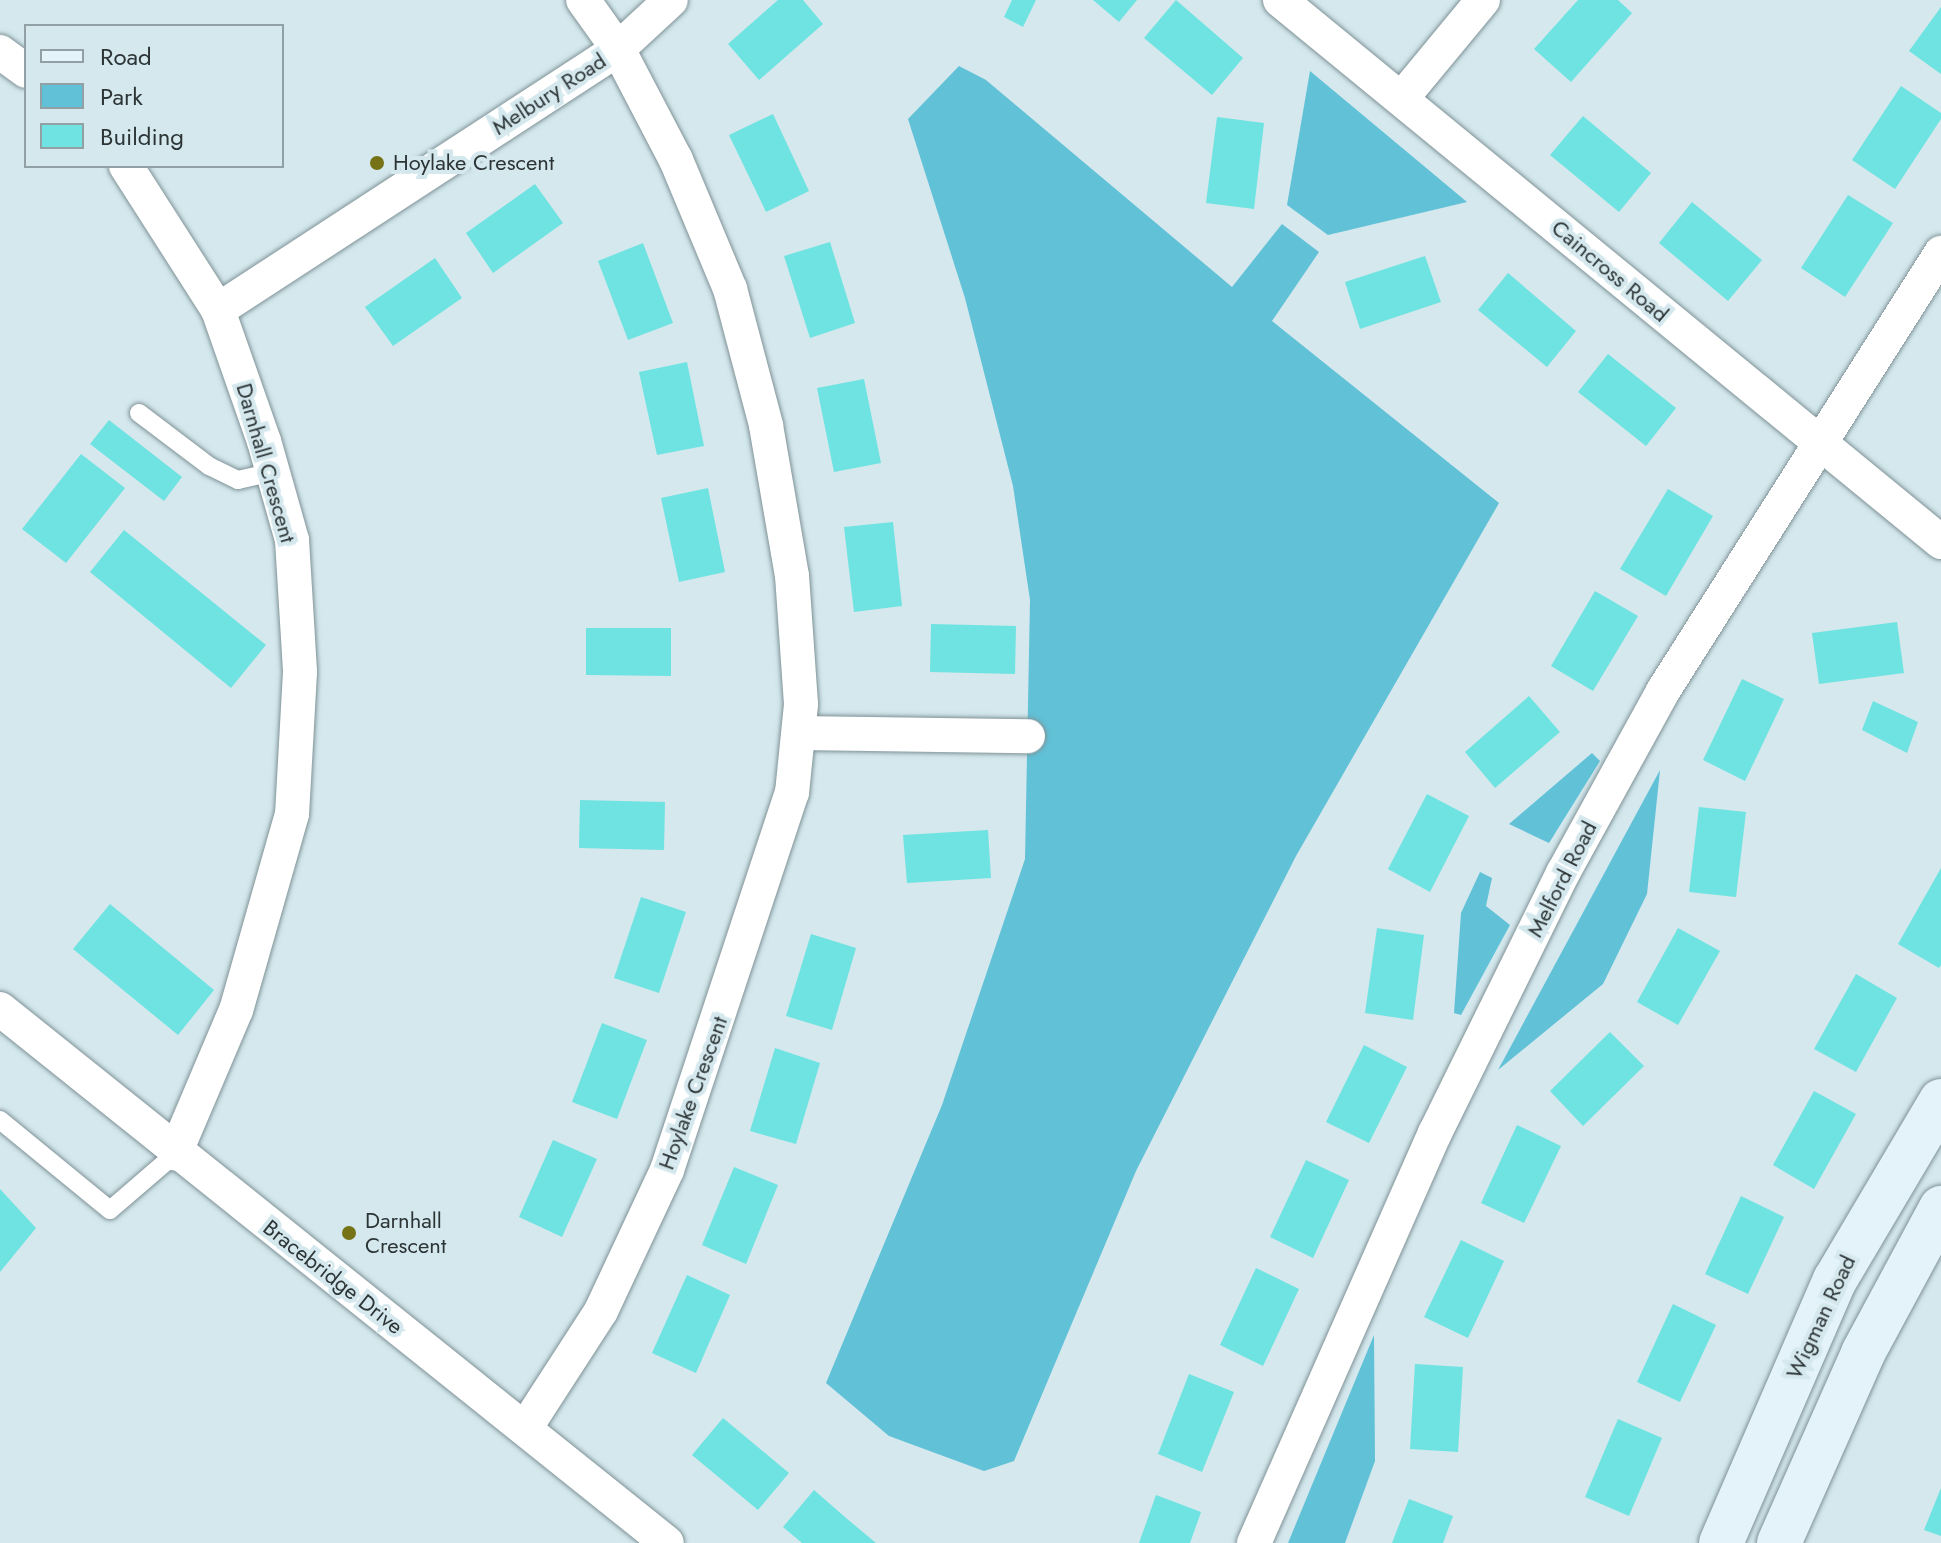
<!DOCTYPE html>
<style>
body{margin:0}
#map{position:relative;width:1941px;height:1543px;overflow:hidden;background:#d4e8ed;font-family:Jost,sans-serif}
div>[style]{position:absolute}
.green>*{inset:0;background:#61c1d7}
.building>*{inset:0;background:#6fe3e1}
.roads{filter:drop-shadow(0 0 2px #7f9297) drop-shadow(0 0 2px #7f9297)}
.lane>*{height:18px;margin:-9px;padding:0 9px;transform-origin:9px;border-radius:9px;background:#fff}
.street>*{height:34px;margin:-17px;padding:0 17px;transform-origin:17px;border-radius:17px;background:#fff}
.secondary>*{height:44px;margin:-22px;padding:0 22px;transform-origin:22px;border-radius:22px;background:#e4f2fa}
.dots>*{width:22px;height:22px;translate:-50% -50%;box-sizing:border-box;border:4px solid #d4e8ed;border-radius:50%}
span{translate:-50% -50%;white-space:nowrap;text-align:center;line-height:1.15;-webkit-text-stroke:8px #d4e8ed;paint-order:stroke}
.street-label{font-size:22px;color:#2c3436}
.poi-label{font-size:22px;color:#2c3436}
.left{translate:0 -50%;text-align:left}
.legend{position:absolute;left:24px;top:24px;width:260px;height:144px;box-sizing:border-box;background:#d4e8ed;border:2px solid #91a0a4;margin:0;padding:10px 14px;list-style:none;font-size:24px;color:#2c3436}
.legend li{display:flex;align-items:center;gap:16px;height:40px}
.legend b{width:40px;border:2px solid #91a0a4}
</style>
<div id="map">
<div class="green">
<div style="clip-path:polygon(959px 66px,986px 80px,1232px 287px,1282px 224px,1319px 252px,1272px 321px,1499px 503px,1296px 856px,1136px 1171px,1014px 1461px,984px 1471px,889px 1436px,826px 1383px,942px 1105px,1025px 859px,1030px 600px,1013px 486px,965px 298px,908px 119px)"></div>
<div style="clip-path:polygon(1310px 71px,1467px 202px,1328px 235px,1287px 205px)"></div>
<div style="clip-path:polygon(1592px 753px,1600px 761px,1549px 843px,1509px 824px)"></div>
<div style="clip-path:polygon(1660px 770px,1647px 894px,1603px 984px,1498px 1070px)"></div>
<div style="clip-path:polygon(1480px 872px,1492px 878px,1486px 906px,1510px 925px,1461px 1015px,1454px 1013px,1461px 913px)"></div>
<div style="clip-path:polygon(1374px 1335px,1375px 1461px,1345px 1543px,1288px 1543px)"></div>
</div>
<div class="building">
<div style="clip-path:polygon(778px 0,803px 0,823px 24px,759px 80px,728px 44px)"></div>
<div style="clip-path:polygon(1012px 0,1036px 0,1023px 27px,1004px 17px)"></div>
<div style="clip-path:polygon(1093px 0,1137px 0,1119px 22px)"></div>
<div style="clip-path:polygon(1176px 0,1243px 58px,1212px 95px,1144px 38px)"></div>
<div style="clip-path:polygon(1578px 0,1618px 0,1632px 13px,1571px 82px,1534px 49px)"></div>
<div style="clip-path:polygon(1941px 7px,1941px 74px,1909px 51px)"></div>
<div style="clip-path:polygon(1901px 86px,1941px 113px,1941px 119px,1895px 189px,1852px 160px)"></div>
<div style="clip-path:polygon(773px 114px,809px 191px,766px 212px,729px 135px)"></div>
<div style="clip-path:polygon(1583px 116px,1651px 173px,1619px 212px,1550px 155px)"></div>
<div style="clip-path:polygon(1217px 117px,1264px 123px,1254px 209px,1206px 203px)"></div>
<div style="clip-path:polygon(535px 184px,563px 223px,493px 273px,466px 233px)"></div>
<div style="clip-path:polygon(1848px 195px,1893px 223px,1845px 297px,1801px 268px)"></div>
<div style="clip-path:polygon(1692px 202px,1762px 260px,1728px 301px,1659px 243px)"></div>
<div style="clip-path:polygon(830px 242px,855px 323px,810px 338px,784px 256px)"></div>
<div style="clip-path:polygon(643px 243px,673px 323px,628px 340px,598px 261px)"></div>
<div style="clip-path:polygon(1425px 256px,1441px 302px,1360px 329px,1345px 282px)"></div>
<div style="clip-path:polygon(435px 258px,462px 298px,393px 346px,365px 307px)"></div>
<div style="clip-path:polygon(1508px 273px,1576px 331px,1547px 367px,1478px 310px)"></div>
<div style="clip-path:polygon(1608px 354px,1676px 408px,1646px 446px,1578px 392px)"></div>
<div style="clip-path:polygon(687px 362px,704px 446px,657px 455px,639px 372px)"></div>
<div style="clip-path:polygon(864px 379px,881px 463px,834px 472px,817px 388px)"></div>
<div style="clip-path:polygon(109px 420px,182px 477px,164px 501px,90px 444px)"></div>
<div style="clip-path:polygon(81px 454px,125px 488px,66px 563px,22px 529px)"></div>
<div style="clip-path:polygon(708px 488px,725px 572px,679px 582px,661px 498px)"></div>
<div style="clip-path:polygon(1668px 489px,1713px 516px,1666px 596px,1620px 569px)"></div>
<div style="clip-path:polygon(893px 522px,902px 606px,854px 612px,844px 527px)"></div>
<div style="clip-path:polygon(124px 530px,266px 645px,231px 688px,90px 572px)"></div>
<div style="clip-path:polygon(1595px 591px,1638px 616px,1593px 691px,1551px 666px)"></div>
<div style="clip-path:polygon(1897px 622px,1904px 673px,1819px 684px,1812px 633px)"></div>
<div style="clip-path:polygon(931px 624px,1016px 626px,1015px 674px,930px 672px)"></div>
<div style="clip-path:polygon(586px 628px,671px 628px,671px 676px,586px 675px)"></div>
<div style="clip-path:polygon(1742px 679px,1784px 699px,1745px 781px,1703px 760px)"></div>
<div style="clip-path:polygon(1529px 696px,1560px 732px,1495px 788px,1465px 752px)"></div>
<div style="clip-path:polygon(1873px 701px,1918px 722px,1907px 753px,1862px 730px)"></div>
<div style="clip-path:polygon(1427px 794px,1469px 816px,1430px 892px,1388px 869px)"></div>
<div style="clip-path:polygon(580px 800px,665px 802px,664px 850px,579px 848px)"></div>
<div style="clip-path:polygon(1699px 807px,1746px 812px,1736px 897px,1689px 892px)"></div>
<div style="clip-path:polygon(988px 830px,991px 878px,907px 883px,903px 835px)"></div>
<div style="clip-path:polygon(1941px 868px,1941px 965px,1939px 968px,1898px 944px)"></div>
<div style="clip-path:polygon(641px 897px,686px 912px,659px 993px,614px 978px)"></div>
<div style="clip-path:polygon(110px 904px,214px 990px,178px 1035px,73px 949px)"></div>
<div style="clip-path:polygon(1377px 928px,1424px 935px,1413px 1020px,1365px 1013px)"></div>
<div style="clip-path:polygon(1678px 928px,1720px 951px,1678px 1025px,1637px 1002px)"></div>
<div style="clip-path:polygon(811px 934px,856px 948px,832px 1030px,786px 1016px)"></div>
<div style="clip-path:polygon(1856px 974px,1897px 998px,1856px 1072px,1814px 1049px)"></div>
<div style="clip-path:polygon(602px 1023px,647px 1040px,617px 1119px,572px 1102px)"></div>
<div style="clip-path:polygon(1610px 1032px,1644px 1066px,1583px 1126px,1550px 1091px)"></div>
<div style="clip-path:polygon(1364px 1045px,1407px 1067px,1369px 1143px,1326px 1122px)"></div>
<div style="clip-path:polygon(775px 1048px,820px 1063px,796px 1144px,750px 1131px)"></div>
<div style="clip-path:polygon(1814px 1091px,1856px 1114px,1814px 1189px,1773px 1165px)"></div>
<div style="clip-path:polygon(1517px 1125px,1561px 1146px,1524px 1223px,1481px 1203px)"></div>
<div style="clip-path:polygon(553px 1140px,597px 1159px,562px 1237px,519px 1217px)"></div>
<div style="clip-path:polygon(1306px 1160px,1349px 1180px,1313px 1258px,1270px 1237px)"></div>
<div style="clip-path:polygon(734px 1167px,778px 1185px,746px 1264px,702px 1245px)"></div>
<div style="clip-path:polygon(0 1189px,36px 1228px,0 1272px)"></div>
<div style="clip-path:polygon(1741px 1196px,1784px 1217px,1748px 1294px,1705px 1274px)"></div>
<div style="clip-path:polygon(1461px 1240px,1504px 1261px,1468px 1338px,1424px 1317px)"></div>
<div style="clip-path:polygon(1256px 1268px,1299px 1289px,1263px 1366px,1220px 1345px)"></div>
<div style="clip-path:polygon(687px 1275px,730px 1295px,696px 1373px,652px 1353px)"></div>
<div style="clip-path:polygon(1673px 1304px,1716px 1325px,1680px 1402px,1637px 1382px)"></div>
<div style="clip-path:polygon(1415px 1364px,1463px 1367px,1458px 1452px,1410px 1449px)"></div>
<div style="clip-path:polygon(1189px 1374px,1234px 1392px,1202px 1472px,1158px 1454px)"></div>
<div style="clip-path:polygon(723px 1418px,789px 1473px,758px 1510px,692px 1455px)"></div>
<div style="clip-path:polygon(1618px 1419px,1662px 1438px,1629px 1516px,1585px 1497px)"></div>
<div style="clip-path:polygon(1941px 1488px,1941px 1536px,1924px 1530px)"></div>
<div style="clip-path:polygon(814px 1490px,846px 1518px,876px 1543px,802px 1543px,783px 1527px)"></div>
<div style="clip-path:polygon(1156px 1495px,1201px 1512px,1190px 1543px,1139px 1543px)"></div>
<div style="clip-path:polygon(1409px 1499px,1453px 1516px,1443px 1543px,1392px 1543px)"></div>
</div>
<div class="roads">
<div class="lane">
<div style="left:139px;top:413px;width:88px;rotate:37.1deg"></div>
<div style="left:209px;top:466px;width:32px;rotate:26deg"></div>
<div style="left:238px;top:480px;width:36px;rotate:-13deg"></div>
<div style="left:0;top:1120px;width:142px;rotate:39.3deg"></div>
<div style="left:110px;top:1210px;width:86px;rotate:-40.7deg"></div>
</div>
<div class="street">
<div style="left:1280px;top:0;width:855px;rotate:39.35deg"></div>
<div style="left:0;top:52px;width:32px;rotate:36deg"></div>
<div style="left:1402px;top:98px;width:127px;rotate:-50.4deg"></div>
<div style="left:126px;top:166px;width:171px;rotate:57.4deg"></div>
<div style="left:218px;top:310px;width:139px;rotate:70.7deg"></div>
<div style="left:264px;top:441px;width:103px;rotate:74.2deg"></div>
<div style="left:292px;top:540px;width:132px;rotate:86.5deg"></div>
<div style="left:300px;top:672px;width:142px;rotate:93.2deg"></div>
<div style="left:292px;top:814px;width:204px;rotate:105.9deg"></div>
<div style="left:236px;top:1010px;width:156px;rotate:113deg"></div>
<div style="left:218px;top:310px;width:478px;rotate:-33.1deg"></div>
<div style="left:618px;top:49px;width:72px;rotate:-42.8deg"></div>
<div style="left:799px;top:733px;width:229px;rotate:0.8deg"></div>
<div style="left:0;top:1009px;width:854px;rotate:38.68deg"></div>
<div style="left:526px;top:1427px;width:138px;rotate:-57.1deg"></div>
<div style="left:601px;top:1311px;width:156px;rotate:-64.9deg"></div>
<div style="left:667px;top:1170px;width:397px;rotate:-71.7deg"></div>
<div style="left:792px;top:793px;width:89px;rotate:-84.2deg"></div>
<div style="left:801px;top:704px;width:128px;rotate:-94deg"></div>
<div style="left:792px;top:576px;width:153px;rotate:-99.8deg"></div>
<div style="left:766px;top:425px;width:141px;rotate:-104.8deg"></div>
<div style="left:730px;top:289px;width:140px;rotate:-112.7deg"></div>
<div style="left:676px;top:160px;width:125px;rotate:-117.6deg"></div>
<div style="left:618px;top:49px;width:60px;rotate:-125.5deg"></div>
<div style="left:1254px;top:1543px;width:448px;rotate:-66.2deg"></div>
<div style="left:1435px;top:1133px;width:290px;rotate:-63.8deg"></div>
<div style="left:1563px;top:873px;width:208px;rotate:-61.2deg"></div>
<div style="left:1663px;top:691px;width:519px;rotate:-57.6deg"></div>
</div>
<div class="secondary">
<div style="left:1721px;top:1543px;width:287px;rotate:-66.6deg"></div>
<div style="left:1835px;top:1280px;width:208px;rotate:-59.4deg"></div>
<div style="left:1779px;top:1543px;width:208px;rotate:-66.1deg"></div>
<div style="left:1863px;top:1353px;width:165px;rotate:-61.7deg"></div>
</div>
</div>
<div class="dots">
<div style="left:377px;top:163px;background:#767317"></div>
<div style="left:349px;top:1233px;background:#767317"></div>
</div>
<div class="street-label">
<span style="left:549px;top:94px;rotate:-33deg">Melbury Road</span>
<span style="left:1610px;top:271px;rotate:40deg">Caincross Road</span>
<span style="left:266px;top:463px;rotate:74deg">Darnhall Crescent</span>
<span style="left:1562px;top:879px;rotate:-63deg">Melford Road</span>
<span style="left:693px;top:1093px;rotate:-70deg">Hoylake Crescent</span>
<span style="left:333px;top:1277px;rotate:38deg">Bracebridge Drive</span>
<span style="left:1821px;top:1317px;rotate:-65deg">Wigman Road</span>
</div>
<div class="poi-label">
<span class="left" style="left:393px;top:163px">Hoylake Crescent</span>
<span class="left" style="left:365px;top:1233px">Darnhall<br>Crescent</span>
</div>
<ul class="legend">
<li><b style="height:10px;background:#e4f2fa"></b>Road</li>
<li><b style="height:22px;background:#61c1d7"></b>Park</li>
<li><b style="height:22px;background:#6fe3e1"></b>Building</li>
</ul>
</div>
